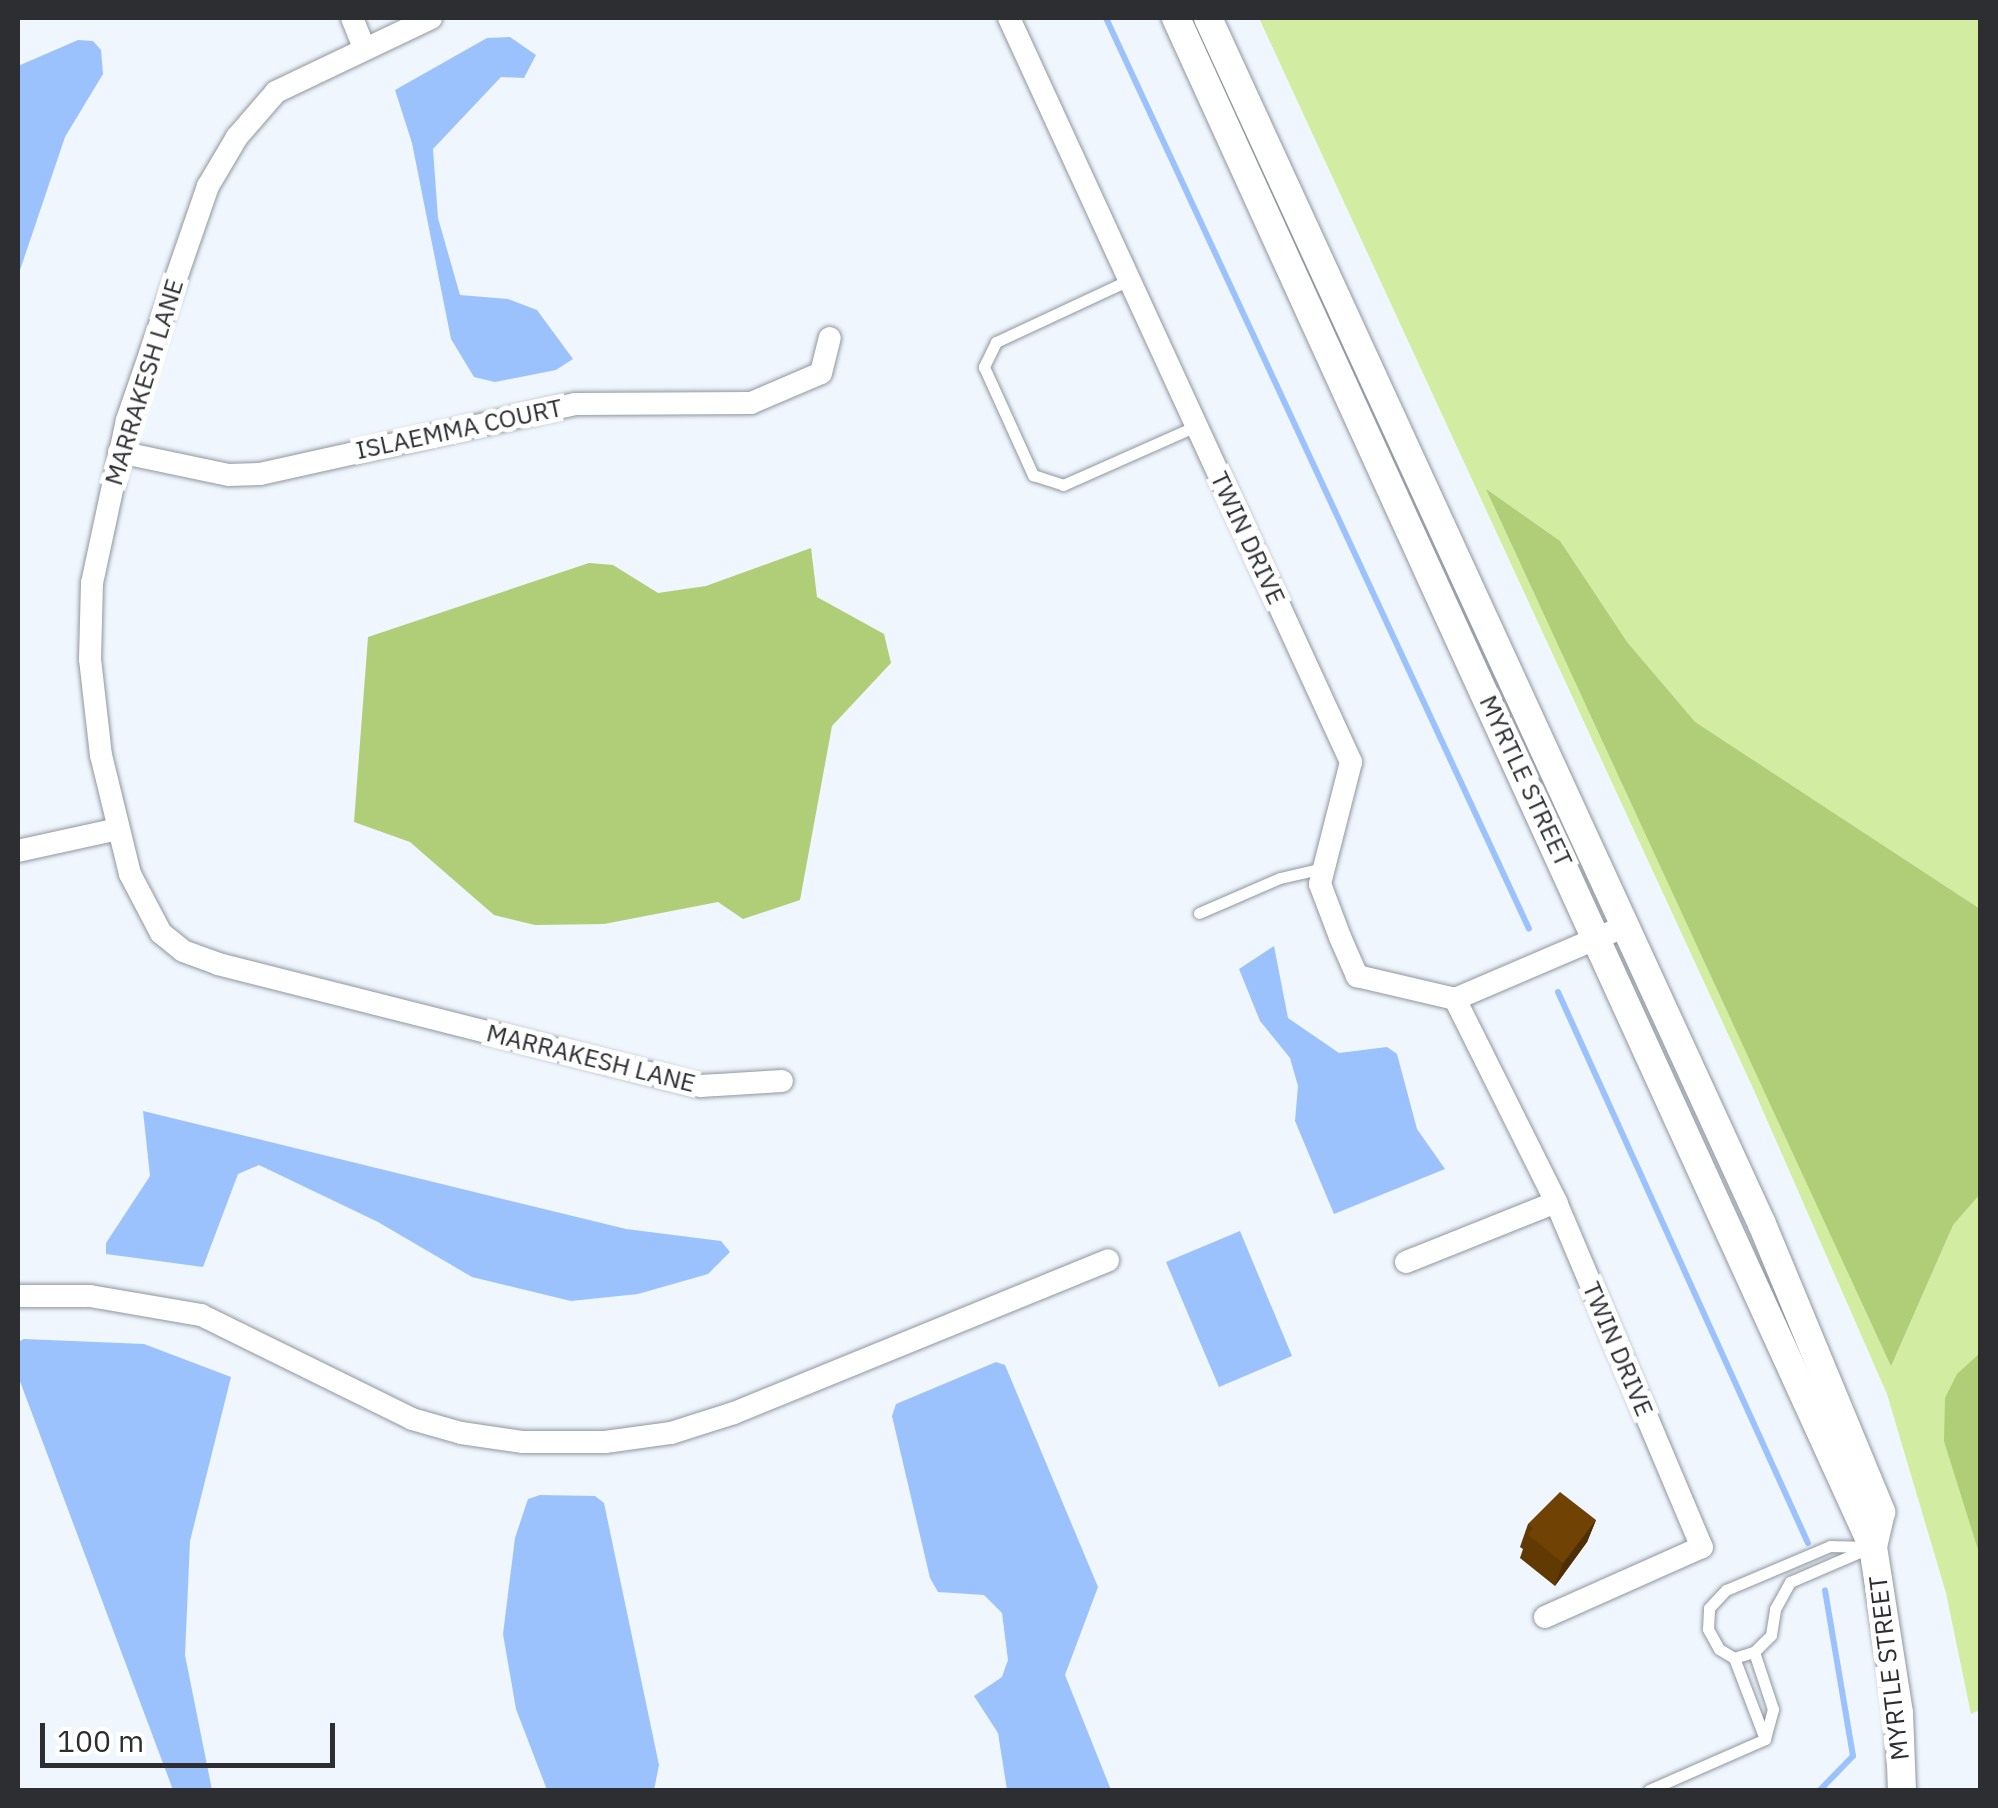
<!DOCTYPE html>
<style>
body{margin:0}
#map{position:relative;width:1998px;height:1808px;overflow:hidden;background:#eff6fe;font-family:"IBM Plex Sans",sans-serif}
div>[style]{position:absolute}
.green>*{inset:0;background:#d2eca2}
.forest>*{inset:0;background:#b0cd77}
.water>*{inset:0;background:#9bc2fc}
.stream>*{height:6px;margin:-3px;padding:0 3px;transform-origin:3px;border-radius:3px;background:#9bc2fc}
.roads{filter:drop-shadow(0 0 2px #90969e) drop-shadow(0 0 2px #90969e)}
.service>*{height:11px;margin:-5.5px;padding:0 5.5px;transform-origin:5.5px;border-radius:5.5px;background:#fff}
.minor>*{height:22px;margin:-11px;padding:0 11px;transform-origin:11px;border-radius:11px;background:#fff}
.tertiary>*{height:28px;margin:-14px;padding:0 14px;transform-origin:14px;border-radius:14px;background:#fff}
.wall>*{inset:0;background:#603903}
.shaded-wall>*{inset:0;background:#4e2e03}
.building>*{inset:0;background:#704204}
span{translate:-50% -50%;white-space:nowrap;text-align:center;line-height:1.15;-webkit-text-stroke:10px #fff;paint-order:stroke}
.street-label{font-size:25px;color:#2c2e32}
.frame{position:absolute;inset:0;border:20px solid #2c2e32;pointer-events:none}
.scale{position:absolute;left:40px;top:1723px;width:295px;height:45px;box-sizing:border-box;border:5px solid #2c2e32;border-top:0;padding-left:12px;font-size:30px;line-height:35px;white-space:nowrap;color:#2c2e32;-webkit-text-stroke:8px #fff;paint-order:stroke}
</style>
<div id="map">
<div class="green">
<div style="clip-path:polygon(1259px 18px,1980px 18px,1980px 1710px,1971px 1714px,1946px 1593px,1887px 1394px,1753px 1088px)"></div>
</div>
<div class="forest">
<div style="clip-path:polygon(1486px 489px,1560px 541px,1627px 642px,1695px 722px,1980px 909px,1980px 1194px,1953px 1225px,1891px 1366px)"></div>
<div style="clip-path:polygon(811px 548px,817px 597px,884px 634px,891px 663px,832px 726px,800px 900px,743px 919px,718px 902px,604px 924px,535px 925px,494px 915px,410px 842px,354px 822px,368px 637px,589px 563px,613px 565px,658px 593px,706px 586px)"></div>
<div style="clip-path:polygon(1980px 1353px,1980px 1556px,1944px 1441px,1945px 1398px,1957px 1374px)"></div>
</div>
<div class="water">
<div style="clip-path:polygon(510px 37px,536px 55px,524px 78px,501px 77px,433px 149px,438px 218px,460px 295px,508px 299px,537px 310px,573px 359px,556px 370px,495px 382px,474px 377px,451px 339px,412px 143px,395px 90px,487px 38px)"></div>
<div style="clip-path:polygon(78px 40px,93px 41px,101px 50px,103px 74px,65px 137px,18px 276px,18px 66px)"></div>
<div style="clip-path:polygon(1274px 946px,1288px 1018px,1339px 1053px,1387px 1047px,1397px 1054px,1417px 1129px,1445px 1169px,1334px 1214px,1295px 1121px,1298px 1086px,1290px 1058px,1260px 1021px,1239px 969px)"></div>
<div style="clip-path:polygon(143px 1111px,626px 1229px,721px 1241px,730px 1252px,708px 1274px,638px 1294px,571px 1301px,472px 1277px,378px 1222px,259px 1165px,238px 1174px,203px 1267px,106px 1254px,106px 1243px,150px 1176px)"></div>
<div style="clip-path:polygon(1240px 1231px,1292px 1356px,1219px 1387px,1166px 1262px)"></div>
<div style="clip-path:polygon(24px 1339px,144px 1344px,231px 1377px,190px 1541px,185px 1655px,212px 1790px,173px 1790px,18px 1376px,18px 1342px)"></div>
<div style="clip-path:polygon(996px 1362px,1005px 1365px,1098px 1587px,1065px 1675px,1111px 1790px,1007px 1790px,998px 1733px,974px 1696px,1002px 1677px,1008px 1660px,1002px 1613px,984px 1595px,938px 1592px,930px 1578px,892px 1416px,896px 1404px)"></div>
<div style="clip-path:polygon(540px 1495px,595px 1496px,604px 1503px,659px 1765px,654px 1790px,547px 1790px,516px 1709px,503px 1634px,515px 1538px,528px 1499px)"></div>
</div>
<div class="stream">
<div style="left:1106px;top:18px;width:1004px;rotate:65.09deg"></div>
<div style="left:1558px;top:992px;width:605px;rotate:65.6deg"></div>
<div style="left:1820px;top:1790px;width:47px;rotate:-45.9deg"></div>
<div style="left:1853px;top:1756px;width:168px;rotate:-99.6deg"></div>
</div>
<div class="roads">
<div class="service">
<div style="left:1129px;top:280px;width:147px;rotate:155deg"></div>
<div style="left:996px;top:342px;width:28px;rotate:116deg"></div>
<div style="left:984px;top:367px;width:119px;rotate:65.6deg"></div>
<div style="left:1033px;top:475px;width:32px;rotate:18deg"></div>
<div style="left:1063px;top:485px;width:145px;rotate:-23.9deg"></div>
<div style="left:1199px;top:913px;width:88px;rotate:-23.4deg"></div>
<div style="left:1280px;top:878px;width:44px;rotate:-13.1deg"></div>
<div style="left:1754px;top:1652px;width:60px;rotate:71.6deg"></div>
<div style="left:1773px;top:1709px;width:31px;rotate:105deg"></div>
<div style="left:1734px;top:1658px;width:21px;rotate:-17deg"></div>
<div style="left:1754px;top:1652px;width:24px;rotate:-45deg"></div>
<div style="left:1771px;top:1635px;width:26px;rotate:-81deg"></div>
<div style="left:1775px;top:1609px;width:31px;rotate:-61deg"></div>
<div style="left:1790px;top:1582px;width:81px;rotate:-23.4deg"></div>
<div style="left:1765px;top:1739px;width:87px;rotate:-110.9deg"></div>
<div style="left:1734px;top:1658px;width:17px;rotate:-149deg"></div>
<div style="left:1719px;top:1649px;width:23px;rotate:-119deg"></div>
<div style="left:1708px;top:1629px;width:21px;rotate:-87deg"></div>
<div style="left:1709px;top:1608px;width:25px;rotate:-47deg"></div>
<div style="left:1726px;top:1590px;width:113px;rotate:-22.9deg"></div>
<div style="left:1830px;top:1546px;width:40px;rotate:1.4deg"></div>
<div style="left:1649px;top:1790px;width:127px;rotate:-23.7deg"></div>
</div>
<div class="minor">
<div style="left:352px;top:18px;width:31px;rotate:68deg"></div>
<div style="left:431px;top:18px;width:172px;rotate:154.5deg"></div>
<div style="left:276px;top:92px;width:60px;rotate:130.9deg"></div>
<div style="left:237px;top:137px;width:57px;rotate:120.6deg"></div>
<div style="left:208px;top:186px;width:248px;rotate:109.1deg"></div>
<div style="left:127px;top:420px;width:167px;rotate:102.1deg"></div>
<div style="left:92px;top:583px;width:76px;rotate:91.5deg"></div>
<div style="left:90px;top:659px;width:97px;rotate:83.5deg"></div>
<div style="left:101px;top:755px;width:122px;rotate:76.3deg"></div>
<div style="left:130px;top:874px;width:67px;rotate:62.3deg"></div>
<div style="left:161px;top:933px;width:28px;rotate:39deg"></div>
<div style="left:183px;top:951px;width:37px;rotate:20deg"></div>
<div style="left:218px;top:964px;width:498px;rotate:14.2deg"></div>
<div style="left:701px;top:1086px;width:81px;rotate:-3.5deg"></div>
<div style="left:1009px;top:18px;width:819px;rotate:65.31deg"></div>
<div style="left:1351px;top:762px;width:126px;rotate:104.3deg"></div>
<div style="left:1320px;top:884px;width:57px;rotate:69.3deg"></div>
<div style="left:1340px;top:937px;width:43px;rotate:66.4deg"></div>
<div style="left:1357px;top:976px;width:101px;rotate:13.2deg"></div>
<div style="left:1455px;top:999px;width:227px;rotate:63.5deg"></div>
<div style="left:1556px;top:1202px;width:375px;rotate:67.1deg"></div>
<div style="left:1702px;top:1547px;width:172px;rotate:156deg"></div>
<div style="left:119px;top:452px;width:112px;rotate:11.8deg"></div>
<div style="left:229px;top:475px;width:31px;rotate:-2deg"></div>
<div style="left:260px;top:474px;width:323px;rotate:-12.5deg"></div>
<div style="left:575px;top:404px;width:176px;rotate:-0.3deg"></div>
<div style="left:751px;top:403px;width:76px;rotate:-23.2deg"></div>
<div style="left:821px;top:373px;width:36px;rotate:-76deg"></div>
<div style="left:18px;top:851px;width:102px;rotate:-12.4deg"></div>
<div style="left:1455px;top:999px;width:185px;rotate:-23.2deg"></div>
<div style="left:1406px;top:1262px;width:162px;rotate:-21.8deg"></div>
<div style="left:18px;top:1296px;width:72px"></div>
<div style="left:90px;top:1296px;width:113px;rotate:9.7deg"></div>
<div style="left:201px;top:1315px;width:235px;rotate:26.2deg"></div>
<div style="left:412px;top:1419px;width:51px;rotate:15.9deg"></div>
<div style="left:461px;top:1433px;width:63px;rotate:8.3deg"></div>
<div style="left:523px;top:1442px;width:82px"></div>
<div style="left:605px;top:1442px;width:67px;rotate:-7.8deg"></div>
<div style="left:671px;top:1433px;width:66px;rotate:-17.6deg"></div>
<div style="left:734px;top:1413px;width:404px;rotate:-22.2deg"></div>
</div>
<div class="tertiary">
<div style="left:1176px;top:18px;width:1680px;rotate:65.49deg"></div>
<div style="left:1873px;top:1547px;width:168px;rotate:81.1deg"></div>
<div style="left:1899px;top:1713px;width:77px;rotate:87.8deg"></div>
<div style="left:1208px;top:18px;width:1327px;rotate:65.33deg"></div>
<div style="left:1762px;top:1224px;width:312px;rotate:67.5deg"></div>
<div style="left:1881px;top:1512px;width:36px;rotate:103deg"></div>
</div>
</div>
<div class="wall">
<div style="clip-path:polygon(1596px 1520px,1587px 1542px,1555px 1586px,1520px 1558px,1523px 1549px,1520px 1547px,1528px 1524px)"></div>
</div>
<div class="shaded-wall">
<div style="clip-path:polygon(1596px 1520px,1587px 1542px,1555px 1586px,1563px 1563px)"></div>
</div>
<div class="building">
<div style="clip-path:polygon(1560px 1492px,1596px 1520px,1563px 1563px,1528px 1535px,1533px 1528px,1528px 1524px)"></div>
</div>
<div class="street-label">
<span style="left:144px;top:382px;rotate:-73deg">MARRAKESH LANE</span>
<span style="left:459px;top:429px;rotate:-12deg">ISLAEMMA COURT</span>
<span style="left:1248px;top:538px;rotate:65deg">TWIN DRIVE</span>
<span style="left:1526px;top:781px;rotate:65deg">MYRTLE STREET</span>
<span style="left:591px;top:1058px;rotate:14deg">MARRAKESH LANE</span>
<span style="left:1618px;top:1349px;rotate:67deg">TWIN DRIVE</span>
<span style="left:1889px;top:1668px;rotate:-97deg">MYRTLE STREET</span>
</div>
<div class="frame"></div>
<div class="scale">100 m</div>
</div>
